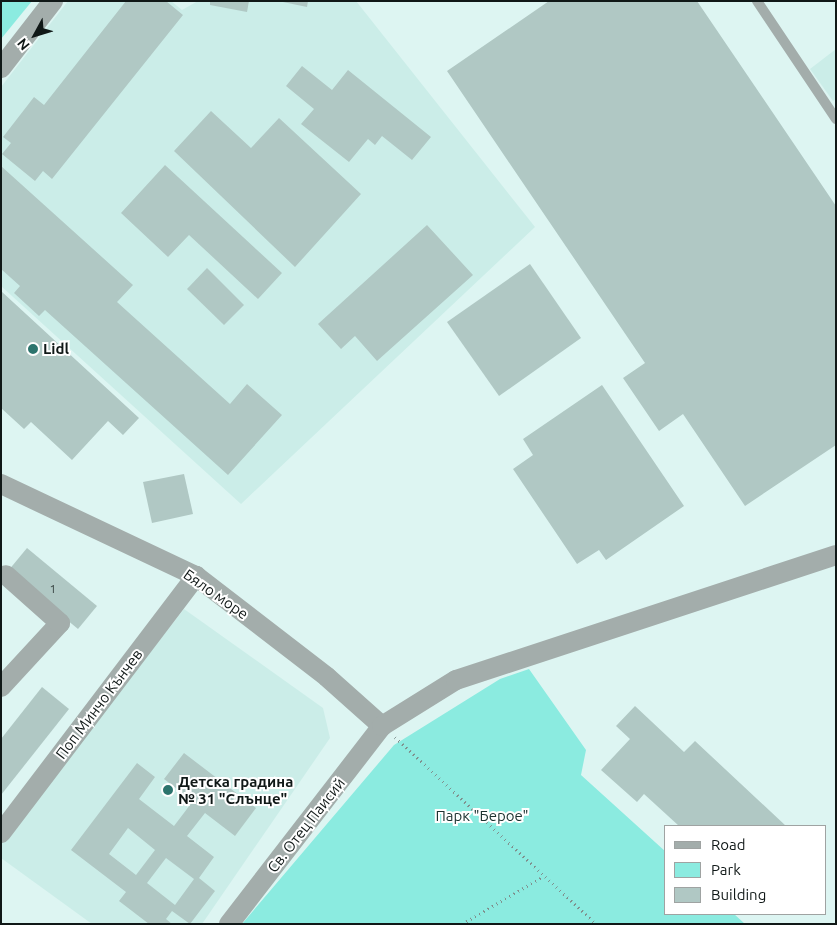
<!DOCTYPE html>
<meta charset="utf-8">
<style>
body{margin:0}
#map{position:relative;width:837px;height:925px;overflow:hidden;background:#ddf5f2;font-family:Ubuntu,sans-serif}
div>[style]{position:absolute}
.built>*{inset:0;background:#cbede8}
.green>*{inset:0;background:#8bebe0}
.building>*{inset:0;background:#b0c8c4}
.path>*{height:3px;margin-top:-1.5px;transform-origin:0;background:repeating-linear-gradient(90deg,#7f908e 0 1px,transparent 0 5px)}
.service>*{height:10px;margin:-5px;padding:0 5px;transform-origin:5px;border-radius:5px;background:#a3adab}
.minor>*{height:20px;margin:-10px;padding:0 10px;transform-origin:10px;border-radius:10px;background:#a3adab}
.dots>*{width:14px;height:14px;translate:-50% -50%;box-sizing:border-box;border:2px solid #fff;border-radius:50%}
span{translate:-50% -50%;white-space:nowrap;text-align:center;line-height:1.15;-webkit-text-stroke:4px #fff;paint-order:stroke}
.number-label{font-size:12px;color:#384442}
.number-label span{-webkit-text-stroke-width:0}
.poi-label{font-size:15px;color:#101817;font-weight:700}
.left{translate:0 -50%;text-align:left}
.street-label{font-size:15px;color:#101817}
.park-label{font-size:15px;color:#1c3230}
.frame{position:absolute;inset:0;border:2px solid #101817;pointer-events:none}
.legend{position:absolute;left:664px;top:825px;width:162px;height:90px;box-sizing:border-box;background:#fff;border:1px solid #9fa3a2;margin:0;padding:6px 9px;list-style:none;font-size:15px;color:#101817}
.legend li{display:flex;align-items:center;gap:10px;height:25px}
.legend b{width:25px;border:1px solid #9fa3a2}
.north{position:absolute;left:10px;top:10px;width:50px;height:50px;-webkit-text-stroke:4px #fff;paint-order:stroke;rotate:231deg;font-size:14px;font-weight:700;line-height:20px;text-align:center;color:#101817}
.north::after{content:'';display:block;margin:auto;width:18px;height:22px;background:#101817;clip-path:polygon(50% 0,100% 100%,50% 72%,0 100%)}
</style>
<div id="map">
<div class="built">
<div style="clip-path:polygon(68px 1px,171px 1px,182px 10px,198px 1px,356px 1px,535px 227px,241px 504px,1px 286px,1px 87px)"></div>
<div style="clip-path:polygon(836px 49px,836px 99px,833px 101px,810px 69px)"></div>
<div style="clip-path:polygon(184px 609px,323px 708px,330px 738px,202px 924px,92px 924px,1px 858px,1px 842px)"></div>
</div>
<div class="green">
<div style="clip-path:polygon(1px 1px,32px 1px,1px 39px)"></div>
<div style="clip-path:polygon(529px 669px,586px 750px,581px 775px,666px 852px,666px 914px,734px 914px,745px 924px,242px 924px,394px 745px,500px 679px)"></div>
</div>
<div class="building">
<div style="clip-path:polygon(126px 1px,166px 1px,183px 15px,52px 179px,43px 171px,35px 181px,2px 154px,11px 143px,3px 137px,34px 97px,44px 105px)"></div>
<div style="clip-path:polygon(210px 1px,249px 1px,247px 12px,210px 5px)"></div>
<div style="clip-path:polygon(278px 1px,308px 1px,307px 7px)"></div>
<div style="clip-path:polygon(549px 1px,697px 1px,836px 206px,836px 445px,745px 506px,683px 414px,659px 431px,623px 378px,645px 363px,447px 71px)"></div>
<div style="clip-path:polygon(302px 66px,332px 90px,348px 70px,431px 137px,412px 160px,382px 136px,375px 145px,368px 139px,349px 162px,301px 124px,314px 109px,286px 86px)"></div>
<div style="clip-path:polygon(211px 111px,251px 148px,279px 118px,361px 194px,295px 267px,174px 151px)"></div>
<div style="clip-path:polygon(165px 165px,282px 273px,258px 299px,189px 235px,168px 257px,121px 213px)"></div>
<div style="clip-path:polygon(1px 166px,133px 285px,117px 302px,230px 404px,247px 384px,282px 415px,228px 475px,45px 310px,39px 316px,14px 293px,20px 286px,1px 269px)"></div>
<div style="clip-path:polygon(427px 225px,473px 275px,377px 361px,355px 336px,341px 349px,318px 324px)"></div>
<div style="clip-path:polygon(530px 264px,581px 338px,499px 396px,447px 322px)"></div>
<div style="clip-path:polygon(207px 268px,244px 305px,224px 325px,187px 289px)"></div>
<div style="clip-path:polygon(1px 291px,139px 418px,123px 435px,108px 421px,72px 460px,31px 422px,24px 429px,1px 408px)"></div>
<div style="clip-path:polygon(602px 385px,684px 506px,606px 560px,599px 550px,577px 564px,513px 469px,533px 455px,523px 439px)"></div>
<div style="clip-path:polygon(184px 474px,193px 514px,152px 523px,143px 482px)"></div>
<div style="clip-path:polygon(27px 548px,97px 606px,78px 629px,8px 571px)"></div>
<div style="clip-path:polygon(42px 687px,69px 709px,1px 795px,1px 739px)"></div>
<div style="clip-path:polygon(635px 706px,684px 752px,695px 741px,786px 826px,679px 826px,644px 794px,637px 802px,601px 770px,630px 739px,616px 726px)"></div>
<div style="clip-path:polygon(evenodd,184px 753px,256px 808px,235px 836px,205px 813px,187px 836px,214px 857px,199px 878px,215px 891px,190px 924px,172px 911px,166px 919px,172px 924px,149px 924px,119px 901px,126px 892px,71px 850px,137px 763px,155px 777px,139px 799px,174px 826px,193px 801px,164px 779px,184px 753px,128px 828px,155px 850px,136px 875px,109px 854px,128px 828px,184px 753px,166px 858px,194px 879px,175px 905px,147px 883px,166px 858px)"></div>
</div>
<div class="path">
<div style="left:395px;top:737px;width:275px;rotate:42.9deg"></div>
<div style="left:462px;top:924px;width:93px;rotate:-30.4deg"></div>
</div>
<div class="service">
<div style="left:757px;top:1px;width:142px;rotate:56.2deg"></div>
</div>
<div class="minor">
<div style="left:1px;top:68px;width:85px;rotate:-52.2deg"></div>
<div style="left:1px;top:484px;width:216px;rotate:25.3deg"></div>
<div style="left:196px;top:576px;width:165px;rotate:37.6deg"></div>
<div style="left:327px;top:677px;width:74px;rotate:41.7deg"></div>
<div style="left:1px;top:687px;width:87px;rotate:-47.3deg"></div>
<div style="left:60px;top:623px;width:72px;rotate:-138.4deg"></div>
<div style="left:1px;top:833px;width:323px;rotate:-52.8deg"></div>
<div style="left:229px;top:924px;width:250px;rotate:-52.3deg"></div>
<div style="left:382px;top:726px;width:87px;rotate:-31.9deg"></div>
<div style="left:456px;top:680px;width:400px;rotate:-18.2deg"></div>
</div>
<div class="dots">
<div style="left:33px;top:349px;background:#2c746d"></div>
<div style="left:168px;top:790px;background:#2c746d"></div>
</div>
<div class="number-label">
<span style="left:53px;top:589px">1</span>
</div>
<div class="poi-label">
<span class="left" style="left:43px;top:349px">Lidl</span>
<span class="left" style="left:178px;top:790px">Детска градина<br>№ 31 "Слънце"</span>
</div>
<div class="street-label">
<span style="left:216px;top:594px;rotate:35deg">Бяло море</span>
<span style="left:99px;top:704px;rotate:-53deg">Поп Минчо Кънчев</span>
<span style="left:306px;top:825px;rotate:-52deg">Св. Отец Паисий</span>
</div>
<div class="park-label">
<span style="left:482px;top:816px">Парк "Берое"</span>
</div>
<div class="frame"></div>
<ul class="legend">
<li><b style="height:6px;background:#a3adab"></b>Road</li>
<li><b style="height:14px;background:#8bebe0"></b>Park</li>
<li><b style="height:14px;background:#b0c8c4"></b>Building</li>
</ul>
<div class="north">N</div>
</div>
